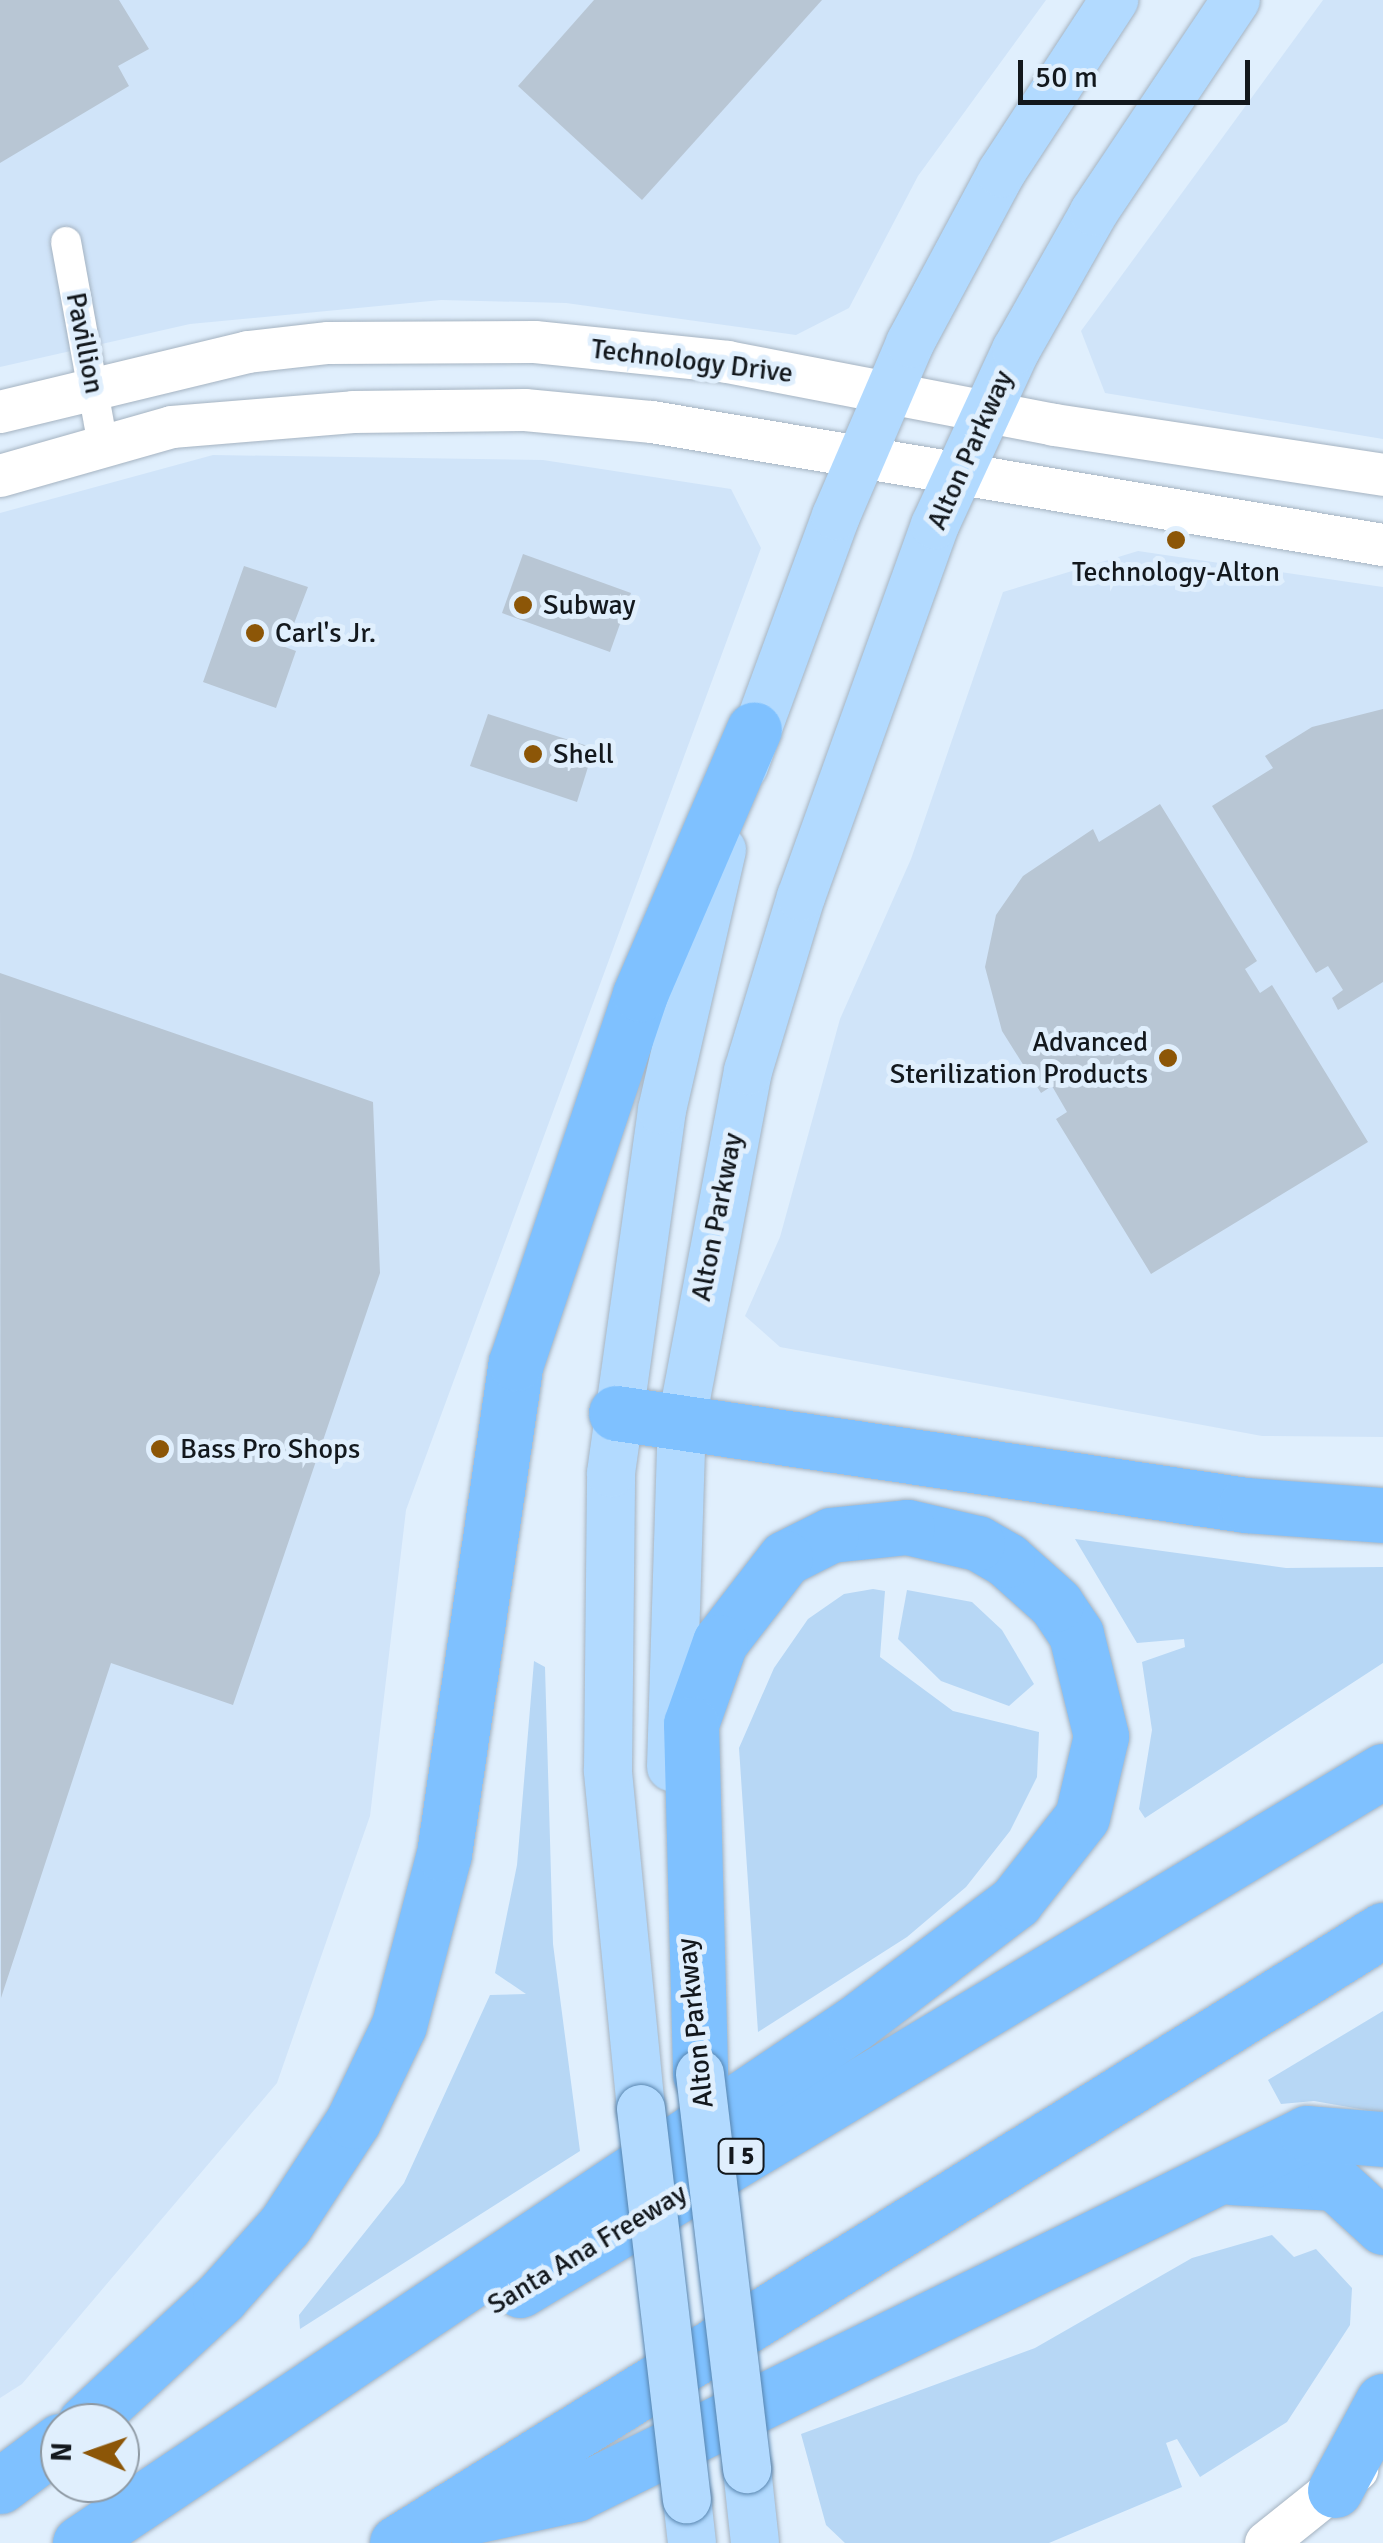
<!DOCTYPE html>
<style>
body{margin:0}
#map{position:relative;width:1383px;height:2543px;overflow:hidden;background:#e0effd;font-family:Signika,sans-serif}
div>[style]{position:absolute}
.built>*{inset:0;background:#d0e4f9}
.green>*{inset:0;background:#b7d7f5}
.building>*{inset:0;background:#b8c6d4}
.roads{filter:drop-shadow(0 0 2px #a5b3c1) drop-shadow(0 0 2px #a5b3c1)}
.street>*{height:30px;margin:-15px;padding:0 15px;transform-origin:15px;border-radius:15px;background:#fff}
.secondary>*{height:42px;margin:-21px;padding:0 21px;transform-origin:21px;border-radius:21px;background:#fff}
.primary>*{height:48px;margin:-24px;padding:0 24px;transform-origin:24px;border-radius:24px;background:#b2daff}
.highway>*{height:55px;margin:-27.5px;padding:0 27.5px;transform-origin:27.5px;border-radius:27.5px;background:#7fc1ff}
.bridges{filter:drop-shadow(0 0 2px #5986b0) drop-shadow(0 0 2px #5986b0)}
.primary-bridge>*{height:48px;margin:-24px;padding:0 24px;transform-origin:24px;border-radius:24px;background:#b2daff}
.dots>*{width:28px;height:28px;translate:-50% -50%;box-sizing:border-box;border:5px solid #e0effd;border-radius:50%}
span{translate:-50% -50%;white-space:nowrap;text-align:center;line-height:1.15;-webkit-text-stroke:10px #e0effd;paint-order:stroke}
.shield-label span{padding:2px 8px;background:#e0effd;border:2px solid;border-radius:8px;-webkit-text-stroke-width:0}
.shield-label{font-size:25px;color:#13181d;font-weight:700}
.street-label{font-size:28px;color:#13181d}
.poi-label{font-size:28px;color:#13181d}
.left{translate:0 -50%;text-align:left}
.right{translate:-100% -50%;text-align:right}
.north{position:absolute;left:40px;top:2403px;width:100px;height:100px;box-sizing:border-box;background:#e0effd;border:2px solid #8e99a3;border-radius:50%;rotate:272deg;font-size:28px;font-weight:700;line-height:40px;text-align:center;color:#13181d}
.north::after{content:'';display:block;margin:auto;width:35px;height:45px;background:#8c5607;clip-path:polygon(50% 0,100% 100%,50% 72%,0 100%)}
.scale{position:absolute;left:1018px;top:60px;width:232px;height:45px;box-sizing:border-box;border:5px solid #13181d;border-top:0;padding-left:12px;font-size:30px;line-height:35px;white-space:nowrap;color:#13181d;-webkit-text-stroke:8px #e0effd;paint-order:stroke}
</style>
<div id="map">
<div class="built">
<div style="clip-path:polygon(0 0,1046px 0,918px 176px,849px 308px,796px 335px,566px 303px,441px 300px,190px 324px,0 367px)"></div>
<div style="clip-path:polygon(1323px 0,1383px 0,1383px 439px,1105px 393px,1081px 331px)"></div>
<div style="clip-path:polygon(213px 455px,543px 460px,731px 489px,761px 548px,406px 1510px,370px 1816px,277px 2083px,22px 2384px,0 2398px,0 513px)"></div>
<div style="clip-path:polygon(1138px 551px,1383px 587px,1383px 1437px,1262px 1436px,780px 1347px,745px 1316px,780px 1237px,840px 1019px,911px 859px,1003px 592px)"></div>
</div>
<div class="green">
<div style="clip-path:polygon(1075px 1539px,1286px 1568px,1383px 1567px,1383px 1663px,1145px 1818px,1139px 1809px,1152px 1730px,1142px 1662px,1185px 1647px,1184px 1639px,1137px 1643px)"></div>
<div style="clip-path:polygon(873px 1589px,885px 1591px,880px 1657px,953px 1711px,1039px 1732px,1037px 1777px,1010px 1831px,966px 1887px,907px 1937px,758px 2032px,739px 1748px,774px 1668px,808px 1619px,844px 1594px)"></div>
<div style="clip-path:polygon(907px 1590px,972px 1602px,1002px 1630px,1034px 1684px,1009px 1706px,941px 1681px,898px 1639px)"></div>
<div style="clip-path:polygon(534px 1661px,545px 1667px,553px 1944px,580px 2151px,300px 2329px,299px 2315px,404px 2183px,490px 1995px,526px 1994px,495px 1973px,517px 1865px)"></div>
<div style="clip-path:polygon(1383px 2011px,1383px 2113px,1314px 2101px,1281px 2104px,1268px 2080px)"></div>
<div style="clip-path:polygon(1272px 2235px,1294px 2257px,1316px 2249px,1352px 2288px,1350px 2325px,1287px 2422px,1200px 2477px,1177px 2439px,1166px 2443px,1182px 2487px,1049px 2543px,845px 2543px,826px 2525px,801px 2434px,1035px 2348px,1192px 2258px)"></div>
</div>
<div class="building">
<div style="clip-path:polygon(0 0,119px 0,149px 49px,118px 66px,129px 86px,0 163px)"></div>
<div style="clip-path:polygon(594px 0,822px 0,642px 200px,518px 86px)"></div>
<div style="clip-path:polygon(523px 554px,631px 593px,610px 652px,502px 613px)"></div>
<div style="clip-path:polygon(244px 566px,308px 587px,285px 647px,296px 651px,276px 708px,203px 682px)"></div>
<div style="clip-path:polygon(1383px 709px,1383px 982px,1338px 1010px,1332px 998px,1343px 990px,1328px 966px,1316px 973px,1212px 806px,1273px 768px,1265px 756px,1312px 727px)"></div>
<div style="clip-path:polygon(488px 714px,594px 748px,577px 802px,470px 766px)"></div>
<div style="clip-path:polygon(1160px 804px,1257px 961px,1245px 969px,1260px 993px,1272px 985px,1368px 1142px,1151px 1274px,1056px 1119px,1067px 1112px,1052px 1086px,1041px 1093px,1002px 1031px,985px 967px,996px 915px,1023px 876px,1093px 829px,1099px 842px)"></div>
<div style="clip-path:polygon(0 973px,373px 1102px,380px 1273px,233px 1705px,111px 1663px,1px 1998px)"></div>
</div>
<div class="roads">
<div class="street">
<div style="left:66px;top:242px;width:206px;rotate:79.7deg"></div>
</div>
<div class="secondary">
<div style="left:0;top:412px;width:255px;rotate:-13.6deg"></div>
<div style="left:248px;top:352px;width:81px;rotate:-6.4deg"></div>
<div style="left:328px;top:343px;width:207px;rotate:-0.3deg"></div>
<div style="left:535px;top:342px;width:194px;rotate:5.9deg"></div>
<div style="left:728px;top:362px;width:332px;rotate:10.9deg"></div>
<div style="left:1054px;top:425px;width:333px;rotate:8.6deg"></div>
<div style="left:0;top:476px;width:179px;rotate:-15.9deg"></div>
<div style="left:172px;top:427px;width:182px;rotate:-4.7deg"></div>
<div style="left:353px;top:412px;width:172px;rotate:-0.7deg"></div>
<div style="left:525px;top:410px;width:128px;rotate:5.4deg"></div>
<div style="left:652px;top:422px;width:741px;rotate:9.55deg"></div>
<div style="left:1266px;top:2543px;width:117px;rotate:-38.7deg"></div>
</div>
<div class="primary">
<div style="left:744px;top:766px;width:266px;rotate:-69.8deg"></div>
<div style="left:836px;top:516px;width:188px;rotate:-66.8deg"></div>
<div style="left:910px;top:343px;width:193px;rotate:-61.8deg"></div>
<div style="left:1001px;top:173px;width:207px;rotate:-56.8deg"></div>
<div style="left:671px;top:1767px;width:347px;rotate:-88.2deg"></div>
<div style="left:682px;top:1420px;width:355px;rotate:-79.3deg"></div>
<div style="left:748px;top:1071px;width:182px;rotate:-73.1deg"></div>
<div style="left:801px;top:897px;width:395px;rotate:-70.2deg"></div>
<div style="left:935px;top:525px;width:193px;rotate:-65.2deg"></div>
<div style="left:1016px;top:350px;width:159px;rotate:-60.5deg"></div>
<div style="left:1094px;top:212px;width:255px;rotate:-56.2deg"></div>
<div style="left:641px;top:2109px;width:341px;rotate:-95.6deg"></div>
<div style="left:608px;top:1770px;width:297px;rotate:-89.4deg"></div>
<div style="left:611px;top:1473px;width:367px;rotate:-82deg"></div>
<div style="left:662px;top:1110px;width:267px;rotate:-77deg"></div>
<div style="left:747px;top:2469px;width:74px;rotate:83.8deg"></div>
<div style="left:687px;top:2499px;width:44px;rotate:83.5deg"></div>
</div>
<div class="highway">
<div style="left:616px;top:1413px;width:637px;rotate:8.31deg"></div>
<div style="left:1246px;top:1505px;width:137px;rotate:4.2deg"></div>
<div style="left:1231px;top:2177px;width:104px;rotate:3.3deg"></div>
<div style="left:1335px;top:2183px;width:65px;rotate:42.5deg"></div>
<div style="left:520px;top:2290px;width:1007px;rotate:-31.02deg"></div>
<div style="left:85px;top:2423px;width:184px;rotate:-42.8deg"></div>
<div style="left:220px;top:2298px;width:98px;rotate:-48.3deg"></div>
<div style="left:285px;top:2225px;width:124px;rotate:-56.8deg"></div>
<div style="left:353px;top:2121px;width:106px;rotate:-64.4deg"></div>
<div style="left:399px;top:2025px;width:177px;rotate:-75.3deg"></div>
<div style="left:444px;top:1854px;width:496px;rotate:-81.7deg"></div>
<div style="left:516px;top:1363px;width:389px;rotate:-71.4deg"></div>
<div style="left:640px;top:994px;width:288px;rotate:-66.7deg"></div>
<div style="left:0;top:2486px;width:75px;rotate:-36.9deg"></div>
<div style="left:1335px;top:2490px;width:101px;rotate:-61.7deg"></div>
<div style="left:464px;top:2518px;width:114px;rotate:-12.2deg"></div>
<div style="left:575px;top:2494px;width:816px;rotate:-26.25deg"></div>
<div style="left:1307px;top:2133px;width:76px;rotate:4.5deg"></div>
<div style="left:80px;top:2543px;width:933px;rotate:-33.86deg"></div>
<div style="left:855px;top:2023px;width:201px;rotate:-37.1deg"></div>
<div style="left:1015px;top:1902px;width:108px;rotate:-51.8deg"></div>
<div style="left:1082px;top:1817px;width:83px;rotate:-76.8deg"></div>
<div style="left:1101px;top:1736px;width:105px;rotate:-103.8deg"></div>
<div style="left:1076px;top:1634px;width:36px;rotate:-124deg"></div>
<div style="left:1056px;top:1604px;width:66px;rotate:-138.1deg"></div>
<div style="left:1007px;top:1560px;width:34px;rotate:-150deg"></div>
<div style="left:977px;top:1543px;width:72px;rotate:-167.1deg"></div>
<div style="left:907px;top:1527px;width:76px;rotate:174deg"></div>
<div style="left:831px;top:1535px;width:51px;rotate:153.4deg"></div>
<div style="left:785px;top:1558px;width:106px;rotate:127.7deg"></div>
<div style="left:720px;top:1642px;width:87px;rotate:109.5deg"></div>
<div style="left:691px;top:1724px;width:350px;rotate:88.5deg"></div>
<div style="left:397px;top:2543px;width:1161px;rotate:-31.87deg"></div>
</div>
</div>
<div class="bridges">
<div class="primary-bridge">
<div style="left:700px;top:2074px;width:398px;rotate:83.2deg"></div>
<div style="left:641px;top:2109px;width:393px;rotate:83.3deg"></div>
</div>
</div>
<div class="dots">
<div style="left:1176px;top:540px;background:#8c5607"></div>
<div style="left:523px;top:605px;background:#8c5607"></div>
<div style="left:255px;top:633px;background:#8c5607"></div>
<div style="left:533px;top:754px;background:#8c5607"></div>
<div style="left:1168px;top:1058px;background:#8c5607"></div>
<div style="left:160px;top:1449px;background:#8c5607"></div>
</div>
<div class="shield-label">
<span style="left:741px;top:2156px">I 5</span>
</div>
<div class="street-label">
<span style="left:85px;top:343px;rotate:79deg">Pavillion</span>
<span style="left:692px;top:361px;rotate:7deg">Technology Drive</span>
<span style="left:970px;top:450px;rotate:-66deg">Alton Parkway</span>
<span style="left:717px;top:1217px;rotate:-79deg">Alton Parkway</span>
<span style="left:695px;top:2023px;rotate:-96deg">Alton Parkway</span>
<span style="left:587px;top:2249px;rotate:-31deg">Santa Ana Freeway</span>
</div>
<div class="poi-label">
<span style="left:1176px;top:572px">Technology-Alton</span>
<span class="left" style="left:543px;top:605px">Subway</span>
<span class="left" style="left:275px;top:633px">Carl's Jr.</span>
<span class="left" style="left:553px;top:754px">Shell</span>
<span class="right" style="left:1148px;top:1058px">Advanced<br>Sterilization Products</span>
<span class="left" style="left:180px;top:1449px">Bass Pro Shops</span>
</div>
<div class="north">N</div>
<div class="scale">50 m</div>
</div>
